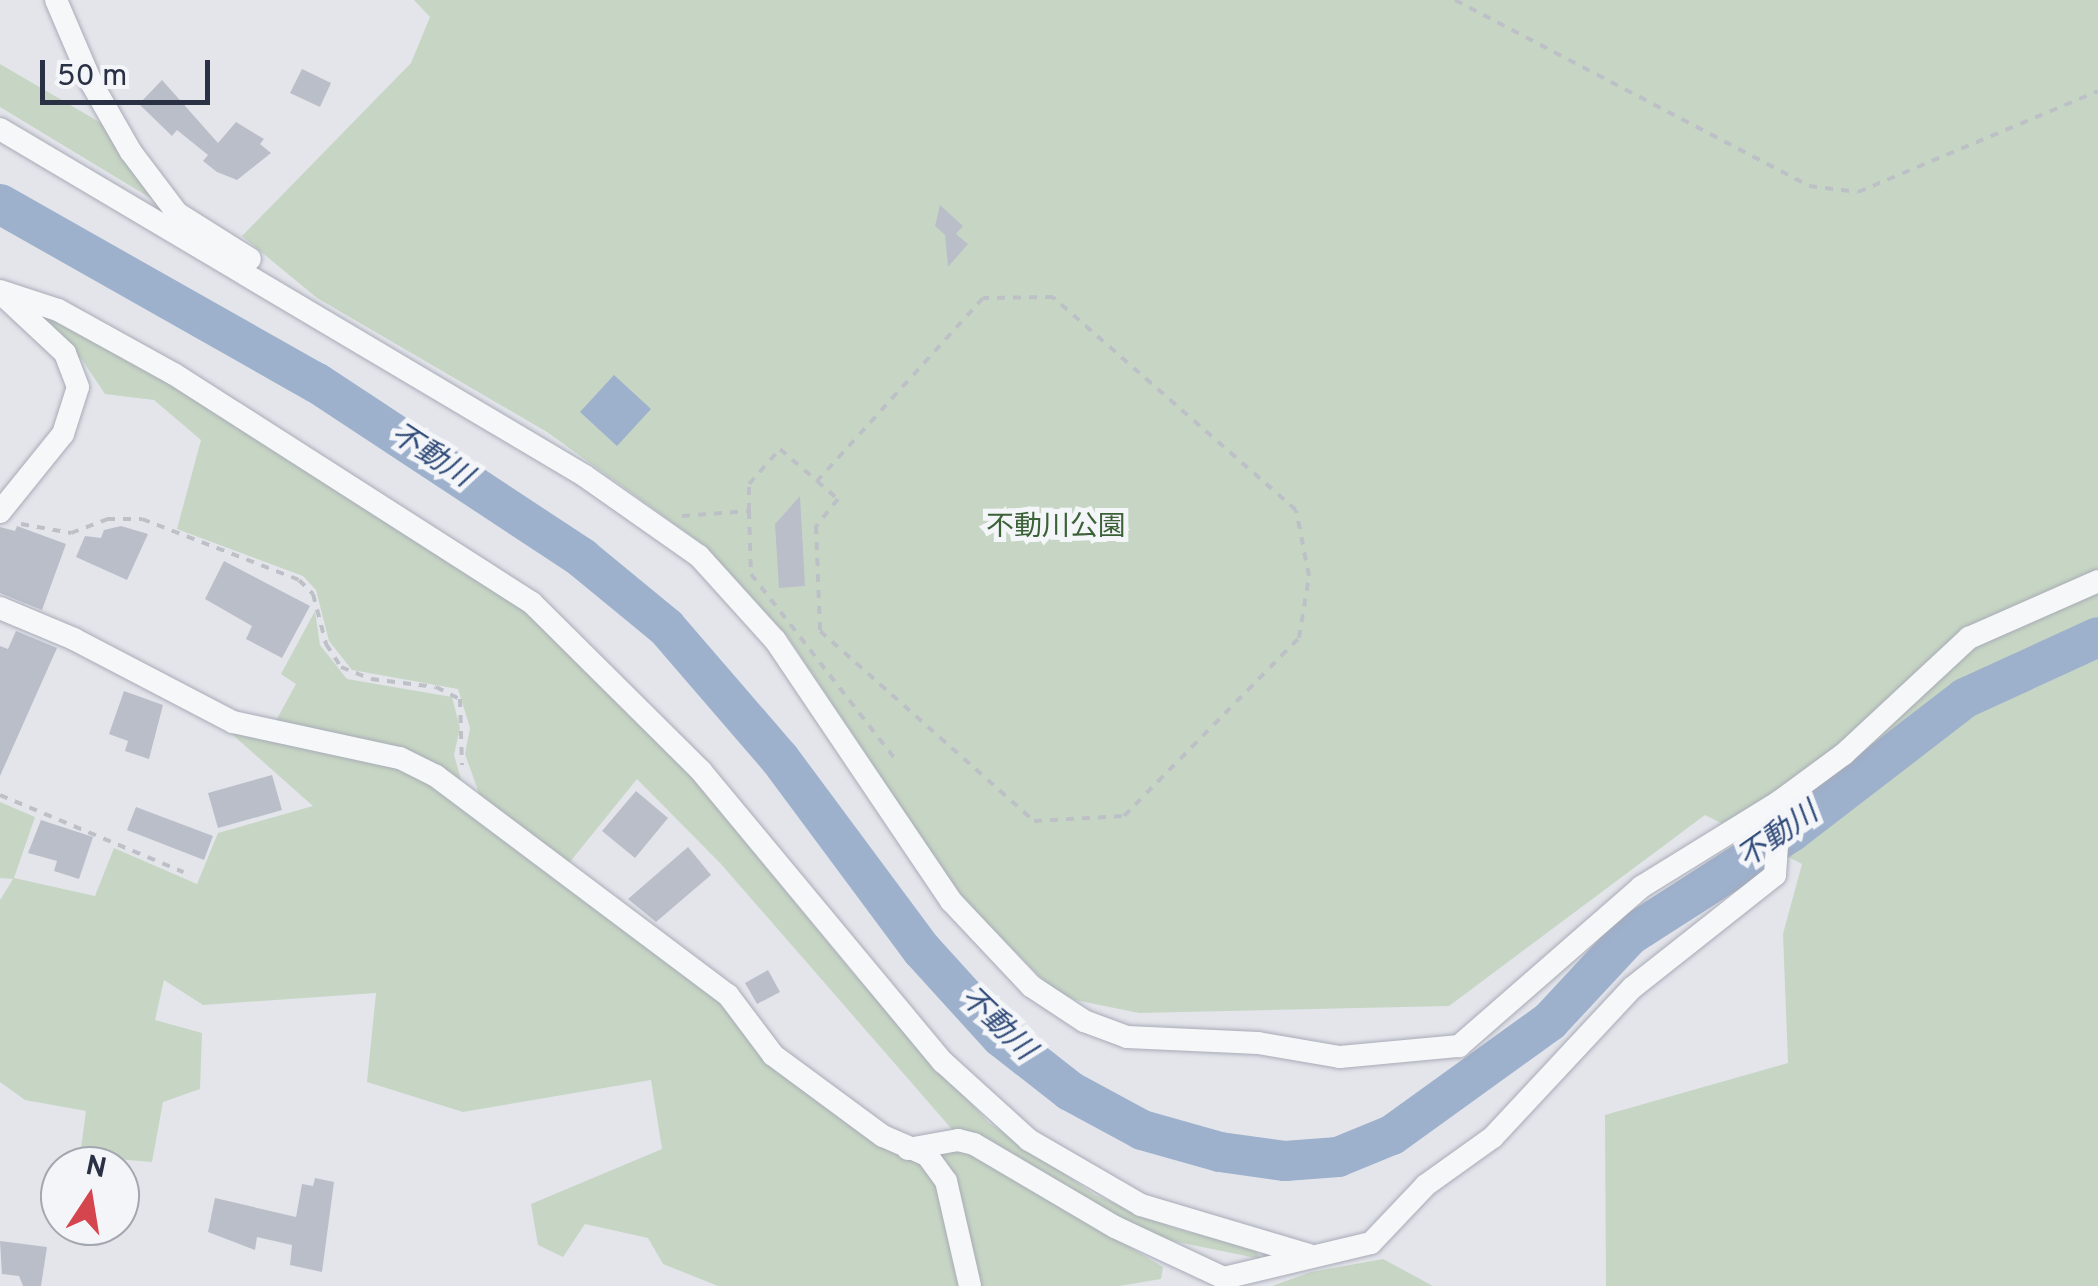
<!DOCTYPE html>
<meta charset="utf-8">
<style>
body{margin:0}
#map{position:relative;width:2098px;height:1286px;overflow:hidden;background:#e3e5eb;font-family:Overpass,"Noto Sans JP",sans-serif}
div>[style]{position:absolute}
.green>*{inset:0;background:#c7d6c4}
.water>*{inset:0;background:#9db0cc}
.river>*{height:40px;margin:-20px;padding:0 20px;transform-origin:20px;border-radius:20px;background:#9db0cc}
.building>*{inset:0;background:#babec9}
.path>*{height:4px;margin-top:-2px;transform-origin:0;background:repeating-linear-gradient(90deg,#bdc0c6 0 8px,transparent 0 16px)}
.roads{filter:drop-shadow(0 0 2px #a8abb6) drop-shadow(0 0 2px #a8abb6)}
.minor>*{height:22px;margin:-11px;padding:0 11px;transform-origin:11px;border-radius:11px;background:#f6f7f9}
span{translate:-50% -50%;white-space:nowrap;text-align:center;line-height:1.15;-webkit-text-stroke:10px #f3f5f8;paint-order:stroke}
.park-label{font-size:28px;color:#3b6137}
.water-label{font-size:30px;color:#324c7a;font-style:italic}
.north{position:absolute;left:40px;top:1146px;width:100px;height:100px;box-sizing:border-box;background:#f3f5f8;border:2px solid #a3a7b0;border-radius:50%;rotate:12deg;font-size:28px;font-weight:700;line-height:40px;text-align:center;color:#2a3144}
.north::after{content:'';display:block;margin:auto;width:35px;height:45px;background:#d4454e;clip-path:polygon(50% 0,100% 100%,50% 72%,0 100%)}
.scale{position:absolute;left:40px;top:60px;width:170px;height:45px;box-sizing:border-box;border:5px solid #2a3144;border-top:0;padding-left:12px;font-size:30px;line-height:35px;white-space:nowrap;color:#2a3144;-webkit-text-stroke:8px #f3f5f8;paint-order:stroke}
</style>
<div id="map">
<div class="green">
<div style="clip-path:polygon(414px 0,2098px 0,2098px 1286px,1606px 1286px,1605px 1115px,1788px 1063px,1783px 934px,1802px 864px,1705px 815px,1449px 1006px,1139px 1013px,1075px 1000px,1049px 986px,960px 896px,788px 637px,705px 546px,547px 432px,317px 298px,242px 236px,411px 63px,430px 17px)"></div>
<div style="clip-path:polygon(0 64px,101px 123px,157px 202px,0 107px)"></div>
<div style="clip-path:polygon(24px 311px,54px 319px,168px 383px,525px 610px,693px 778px,853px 973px,988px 1122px,1095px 1195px,1174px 1228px,1255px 1249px,1261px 1259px,1153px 1237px,957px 1135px,721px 864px,637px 779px,565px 868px,480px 796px,465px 754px,470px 728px,458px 689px,352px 670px,329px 641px,316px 590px,303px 576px,177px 529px,201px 440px,154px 400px,105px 394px,83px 361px)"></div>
<div style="clip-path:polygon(315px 611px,320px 645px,347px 679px,452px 697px,460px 728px,454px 755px,465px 793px,439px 772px,273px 726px,296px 684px,281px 674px)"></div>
<div style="clip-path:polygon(225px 728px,397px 764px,432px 781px,724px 1000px,769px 1060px,933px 1171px,963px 1286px,718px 1286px,663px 1264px,648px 1238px,585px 1224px,563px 1257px,538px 1245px,531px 1204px,662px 1149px,651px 1080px,463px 1112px,367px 1082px,376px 993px,203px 1005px,164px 980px,155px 1020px,202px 1033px,200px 1089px,163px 1102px,152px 1162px,80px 1156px,86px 1111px,25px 1100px,0 1082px,0 900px,13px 879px,0 878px,0 802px,35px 817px,14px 878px,95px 896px,114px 848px,197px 884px,218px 833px,313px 806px)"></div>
<div style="clip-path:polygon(957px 1144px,1163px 1267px,1161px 1279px,1119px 1286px,981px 1286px,956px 1175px,935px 1151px)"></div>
<div style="clip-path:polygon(1383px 1259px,1433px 1286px,1272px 1286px,1311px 1272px)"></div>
</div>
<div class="water">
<div style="clip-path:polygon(614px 375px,651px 409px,617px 446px,580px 412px)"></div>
</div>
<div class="river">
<div style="left:0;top:204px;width:364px;rotate:29.5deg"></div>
<div style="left:317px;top:383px;width:318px;rotate:33.4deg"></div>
<div style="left:582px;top:558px;width:109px;rotate:39.4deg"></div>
<div style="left:666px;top:627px;width:174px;rotate:49.2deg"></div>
<div style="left:780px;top:759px;width:238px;rotate:53.4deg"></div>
<div style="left:922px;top:950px;width:118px;rotate:47.8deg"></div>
<div style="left:1001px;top:1037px;width:88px;rotate:38deg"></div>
<div style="left:1070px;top:1091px;width:82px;rotate:28.4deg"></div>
<div style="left:1142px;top:1130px;width:81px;rotate:15.8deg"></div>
<div style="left:1220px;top:1152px;width:66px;rotate:7.9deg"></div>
<div style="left:1285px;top:1161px;width:53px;rotate:-4.3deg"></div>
<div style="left:1338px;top:1157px;width:58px;rotate:-22.2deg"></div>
<div style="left:1392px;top:1135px;width:195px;rotate:-35.8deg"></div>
<div style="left:1550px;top:1021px;width:116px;rotate:-47.1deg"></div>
<div style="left:1629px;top:936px;width:193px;rotate:-32.7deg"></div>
<div style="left:1791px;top:832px;width:220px;rotate:-37.6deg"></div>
<div style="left:1965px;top:698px;width:146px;rotate:-24.6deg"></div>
</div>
<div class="building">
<div style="clip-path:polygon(302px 69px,331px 83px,320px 107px,290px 93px)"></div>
<div style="clip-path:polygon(162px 80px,218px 143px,236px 122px,264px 139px,260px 144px,271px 153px,237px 180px,217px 172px,203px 161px,208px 155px,177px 130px,172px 136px,139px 104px)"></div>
<div style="clip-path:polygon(940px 205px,963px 226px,956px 234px,968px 244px,948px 267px,945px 235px,935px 226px)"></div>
<div style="clip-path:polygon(800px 496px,805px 586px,779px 588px,775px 524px)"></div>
<div style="clip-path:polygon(17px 526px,66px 544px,42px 610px,0 593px,0 527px,15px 531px)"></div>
<div style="clip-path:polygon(121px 526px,148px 534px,127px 580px,76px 557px,85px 536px,101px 538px,104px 530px)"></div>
<div style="clip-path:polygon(224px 561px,310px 606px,282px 658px,246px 639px,252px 626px,205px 599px)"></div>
<div style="clip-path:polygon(16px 631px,57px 648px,0 776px,0 646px,8px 649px)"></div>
<div style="clip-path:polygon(124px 691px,163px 705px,149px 759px,125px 751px,128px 741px,109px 734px)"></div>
<div style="clip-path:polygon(272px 775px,282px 810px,218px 828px,208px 793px)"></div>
<div style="clip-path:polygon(636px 791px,668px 818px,635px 858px,602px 831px)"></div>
<div style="clip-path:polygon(136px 807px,213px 836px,204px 860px,127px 830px)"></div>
<div style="clip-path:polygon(41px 820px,93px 837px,79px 879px,54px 871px,57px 861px,28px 853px)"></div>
<div style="clip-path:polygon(688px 847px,711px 875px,656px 922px,628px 899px)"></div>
<div style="clip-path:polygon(768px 970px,780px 992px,757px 1004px,745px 983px)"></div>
<div style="clip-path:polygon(315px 1178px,334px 1182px,322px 1272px,290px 1265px,292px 1245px,257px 1237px,255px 1250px,208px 1232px,215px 1198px,296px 1217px,302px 1184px,313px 1186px)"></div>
<div style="clip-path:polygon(0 1241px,47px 1247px,41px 1286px,23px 1286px,19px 1276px,2px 1274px)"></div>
</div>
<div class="path">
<div style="left:1455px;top:0;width:400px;rotate:27.7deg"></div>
<div style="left:1809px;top:186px;width:49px;rotate:7deg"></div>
<div style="left:1858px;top:192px;width:260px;rotate:-22.8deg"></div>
<div style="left:749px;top:511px;width:63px;rotate:88.2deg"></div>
<div style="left:751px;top:574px;width:239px;rotate:52.1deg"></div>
<div style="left:682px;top:516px;width:67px;rotate:-4.3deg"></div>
<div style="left:749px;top:511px;width:27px;rotate:-90deg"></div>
<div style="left:749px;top:484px;width:47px;rotate:-48.5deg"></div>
<div style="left:780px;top:449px;width:49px;rotate:40.9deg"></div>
<div style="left:817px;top:481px;width:28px;rotate:41deg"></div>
<div style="left:838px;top:499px;width:35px;rotate:129deg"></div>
<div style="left:816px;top:526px;width:105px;rotate:87.8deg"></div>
<div style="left:820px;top:631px;width:286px;rotate:41.6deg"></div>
<div style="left:1034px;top:821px;width:90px;rotate:-3.2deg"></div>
<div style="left:1124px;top:816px;width:250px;rotate:-45.5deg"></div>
<div style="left:1299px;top:638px;width:63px;rotate:-80.8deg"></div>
<div style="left:1309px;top:576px;width:67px;rotate:-101.1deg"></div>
<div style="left:1296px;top:510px;width:323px;rotate:-138.8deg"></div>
<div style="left:1053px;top:297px;width:70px;rotate:179.2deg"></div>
<div style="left:983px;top:298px;width:247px;rotate:132.2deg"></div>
<div style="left:21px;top:524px;width:51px;rotate:10.2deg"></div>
<div style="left:71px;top:533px;width:39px;rotate:-21deg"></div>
<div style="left:107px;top:519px;width:35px"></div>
<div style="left:142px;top:519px;width:168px;rotate:21.2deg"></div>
<div style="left:299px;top:580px;width:20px;rotate:45deg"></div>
<div style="left:313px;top:594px;width:52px;rotate:75.4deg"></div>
<div style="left:326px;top:644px;width:27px;rotate:57deg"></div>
<div style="left:341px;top:667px;width:32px;rotate:22deg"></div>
<div style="left:371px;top:679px;width:65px;rotate:7deg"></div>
<div style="left:436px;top:687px;width:27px;rotate:27deg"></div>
<div style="left:460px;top:699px;width:66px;rotate:88.3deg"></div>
<div style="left:0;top:795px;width:199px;rotate:22.8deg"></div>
</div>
<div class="roads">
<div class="minor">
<div style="left:56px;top:0;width:91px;rotate:66.8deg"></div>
<div style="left:92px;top:84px;width:78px;rotate:60.2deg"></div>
<div style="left:131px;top:152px;width:76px;rotate:53deg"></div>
<div style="left:177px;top:213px;width:86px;rotate:32.2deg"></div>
<div style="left:0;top:129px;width:680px;rotate:30.67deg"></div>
<div style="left:585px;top:476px;width:139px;rotate:35.1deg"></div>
<div style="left:699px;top:556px;width:113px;rotate:47.9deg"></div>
<div style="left:775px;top:640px;width:315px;rotate:56deg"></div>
<div style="left:951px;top:901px;width:117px;rotate:46.7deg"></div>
<div style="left:1031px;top:986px;width:64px;rotate:33.4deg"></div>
<div style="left:1084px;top:1021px;width:46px;rotate:20.4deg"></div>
<div style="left:1127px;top:1037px;width:131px;rotate:2.6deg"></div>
<div style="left:1258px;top:1043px;width:83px;rotate:9.7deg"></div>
<div style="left:1340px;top:1057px;width:120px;rotate:-5.3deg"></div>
<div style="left:1459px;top:1046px;width:242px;rotate:-41.1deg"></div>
<div style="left:1641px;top:887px;width:163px;rotate:-31.7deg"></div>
<div style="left:0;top:291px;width:61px;rotate:18.1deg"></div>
<div style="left:58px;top:310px;width:132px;rotate:28.9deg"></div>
<div style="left:174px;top:374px;width:425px;rotate:32.6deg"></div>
<div style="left:532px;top:603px;width:238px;rotate:44.8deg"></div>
<div style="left:701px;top:771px;width:378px;rotate:50.3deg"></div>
<div style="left:943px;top:1062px;width:116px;rotate:42.2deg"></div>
<div style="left:1029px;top:1140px;width:129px;rotate:30.1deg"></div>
<div style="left:1141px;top:1205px;width:175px;rotate:16.6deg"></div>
<div style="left:0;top:512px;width:100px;rotate:-51.1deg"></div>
<div style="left:63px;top:434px;width:49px;rotate:-72.3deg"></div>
<div style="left:78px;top:387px;width:36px;rotate:-111deg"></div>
<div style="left:65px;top:353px;width:85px;rotate:-136.9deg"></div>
<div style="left:0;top:608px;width:80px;rotate:22.7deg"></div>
<div style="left:74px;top:639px;width:179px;rotate:27.6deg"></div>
<div style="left:233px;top:722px;width:171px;rotate:12.2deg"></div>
<div style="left:400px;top:758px;width:40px;rotate:26.6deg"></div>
<div style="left:436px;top:776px;width:365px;rotate:36.9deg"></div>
<div style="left:728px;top:995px;width:75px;rotate:53.1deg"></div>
<div style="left:773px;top:1055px;width:137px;rotate:36.4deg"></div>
<div style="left:883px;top:1136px;width:48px;rotate:23.4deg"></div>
<div style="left:927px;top:1155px;width:32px;rotate:54deg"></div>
<div style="left:946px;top:1181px;width:108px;rotate:77.1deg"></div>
<div style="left:908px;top:1149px;width:51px;rotate:-10.2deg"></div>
<div style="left:958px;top:1140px;width:16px;rotate:14deg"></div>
<div style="left:974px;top:1144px;width:164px;rotate:30.5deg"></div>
<div style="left:1115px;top:1227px;width:120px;rotate:25.1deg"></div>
<div style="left:1224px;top:1278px;width:151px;rotate:-13.4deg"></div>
<div style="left:1371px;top:1243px;width:80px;rotate:-46.5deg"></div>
<div style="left:1426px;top:1185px;width:82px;rotate:-35.6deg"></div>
<div style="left:1493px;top:1137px;width:204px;rotate:-47deg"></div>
<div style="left:1632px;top:988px;width:182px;rotate:-38.3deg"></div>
<div style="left:1775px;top:875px;width:74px;rotate:-86.1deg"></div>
<div style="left:1780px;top:801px;width:79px;rotate:-36.3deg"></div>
<div style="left:1844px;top:754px;width:171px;rotate:-42.9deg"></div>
<div style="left:1969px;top:638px;width:141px;rotate:-23.8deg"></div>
</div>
</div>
<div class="park-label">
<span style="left:1056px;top:528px">不動川公園</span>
</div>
<div class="water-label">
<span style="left:430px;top:457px;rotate:33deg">不動川</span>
<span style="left:1779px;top:837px;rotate:-35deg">不動川</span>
<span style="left:996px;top:1025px;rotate:44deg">不動川</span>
</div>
<div class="north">N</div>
<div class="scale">50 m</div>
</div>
